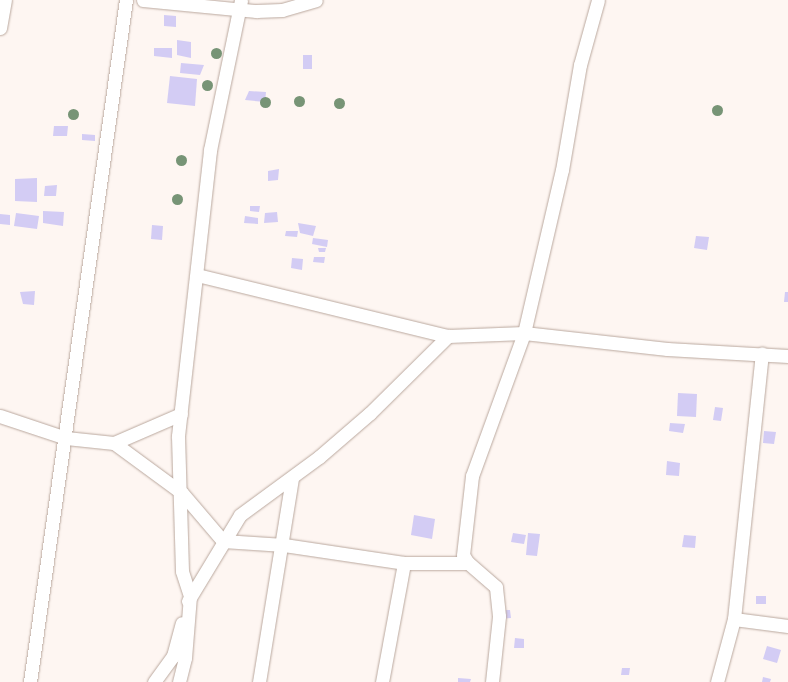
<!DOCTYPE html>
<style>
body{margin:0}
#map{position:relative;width:788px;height:682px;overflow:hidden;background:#fef6f2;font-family:"Varela Round",sans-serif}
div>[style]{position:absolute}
.building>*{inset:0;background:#d3ccf4}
.roads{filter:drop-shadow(0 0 1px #baa89e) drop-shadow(0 0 1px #baa89e)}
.street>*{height:13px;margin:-6.5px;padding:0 6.5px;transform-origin:6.5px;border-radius:6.5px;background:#fff}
.trees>*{width:11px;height:11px;margin:-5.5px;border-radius:50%;background:#779476}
span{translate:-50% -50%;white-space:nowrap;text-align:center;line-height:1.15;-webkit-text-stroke:4px #fff;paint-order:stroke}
</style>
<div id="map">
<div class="building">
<div style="clip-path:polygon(164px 15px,176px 16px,176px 27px,164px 26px)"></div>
<div style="clip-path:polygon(177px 40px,191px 42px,191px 58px,177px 55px)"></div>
<div style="clip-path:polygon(154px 48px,172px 48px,172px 58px,154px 56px)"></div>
<div style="clip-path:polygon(303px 55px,312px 55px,312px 69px,303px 69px)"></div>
<div style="clip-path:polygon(181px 63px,204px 65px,200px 75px,180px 73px)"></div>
<div style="clip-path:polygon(170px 76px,197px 79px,195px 106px,167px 103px)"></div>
<div style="clip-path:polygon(249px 91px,266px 92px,265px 102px,245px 100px)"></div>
<div style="clip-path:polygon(54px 126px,68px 126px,67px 136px,53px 136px)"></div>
<div style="clip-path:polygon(82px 134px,95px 135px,95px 141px,82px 140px)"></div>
<div style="clip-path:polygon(279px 169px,278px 180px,268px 181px,268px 171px)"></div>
<div style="clip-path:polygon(37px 178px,37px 202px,15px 201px,15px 179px)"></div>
<div style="clip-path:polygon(57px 185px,56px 196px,44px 196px,45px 186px)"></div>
<div style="clip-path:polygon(250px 206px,260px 206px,259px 212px,250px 211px)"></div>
<div style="clip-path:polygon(43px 211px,64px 212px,63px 226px,43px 223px)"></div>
<div style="clip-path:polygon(277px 212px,278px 222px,264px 223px,265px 213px)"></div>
<div style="clip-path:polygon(16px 213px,39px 216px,37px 229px,14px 226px)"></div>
<div style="clip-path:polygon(0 214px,10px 215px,10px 225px,0 224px)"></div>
<div style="clip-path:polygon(245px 216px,258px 218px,258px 224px,244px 223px)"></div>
<div style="clip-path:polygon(298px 223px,316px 226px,313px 236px,300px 233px)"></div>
<div style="clip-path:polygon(152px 225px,163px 226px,162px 240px,151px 239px)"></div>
<div style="clip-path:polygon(286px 231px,298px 231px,297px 237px,285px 236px)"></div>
<div style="clip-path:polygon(696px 236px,709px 237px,707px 250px,694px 248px)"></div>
<div style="clip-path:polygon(313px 238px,328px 240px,327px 247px,312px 244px)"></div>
<div style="clip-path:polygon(318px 248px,326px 248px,325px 252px,319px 252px)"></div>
<div style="clip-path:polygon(314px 257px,325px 257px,324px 263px,313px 262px)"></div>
<div style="clip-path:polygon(292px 258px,303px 259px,302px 270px,291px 268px)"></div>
<div style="clip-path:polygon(35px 291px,34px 305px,23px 304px,20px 292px)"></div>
<div style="clip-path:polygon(785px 292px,788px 292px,788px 302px,784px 302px)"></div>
<div style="clip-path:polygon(678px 393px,697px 394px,696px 417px,677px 416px)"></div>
<div style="clip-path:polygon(715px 407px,723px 408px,721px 421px,713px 420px)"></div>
<div style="clip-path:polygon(670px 423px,685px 424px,683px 433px,669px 431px)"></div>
<div style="clip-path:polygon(764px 431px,776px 432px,774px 444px,763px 443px)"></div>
<div style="clip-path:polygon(667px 461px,680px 463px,679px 476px,666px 475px)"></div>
<div style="clip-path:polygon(414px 515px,435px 519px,432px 539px,411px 535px)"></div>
<div style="clip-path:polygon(513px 533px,526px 535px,524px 544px,511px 542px)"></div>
<div style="clip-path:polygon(528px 533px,540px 534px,537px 556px,526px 555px)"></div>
<div style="clip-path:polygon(684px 535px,696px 536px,695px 548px,682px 547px)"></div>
<div style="clip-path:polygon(756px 596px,766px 596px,766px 604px,756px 604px)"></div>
<div style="clip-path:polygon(501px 610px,510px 610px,511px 618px,502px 619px)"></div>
<div style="clip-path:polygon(515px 638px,524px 639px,524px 648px,514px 648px)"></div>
<div style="clip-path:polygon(767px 646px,781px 650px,777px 663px,763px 659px)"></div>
<div style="clip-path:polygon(622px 668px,630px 668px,629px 675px,621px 675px)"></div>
<div style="clip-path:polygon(763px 677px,771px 679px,770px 682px,762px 682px)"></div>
<div style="clip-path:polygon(458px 678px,471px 679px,470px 682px,458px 682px)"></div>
</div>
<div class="roads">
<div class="street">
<div style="left:143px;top:0;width:114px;rotate:5.6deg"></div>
<div style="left:256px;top:11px;width:26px;rotate:-2deg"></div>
<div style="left:282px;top:10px;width:35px;rotate:-16deg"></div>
<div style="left:0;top:28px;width:28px;rotate:-80deg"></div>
<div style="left:197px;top:275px;width:258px;rotate:13.7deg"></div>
<div style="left:448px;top:336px;width:76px;rotate:-2.3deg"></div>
<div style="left:524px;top:333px;width:144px;rotate:6.4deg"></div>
<div style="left:667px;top:349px;width:121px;rotate:3.3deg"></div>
<div style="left:0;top:416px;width:70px;rotate:18.4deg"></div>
<div style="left:66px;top:438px;width:48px;rotate:5.9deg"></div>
<div style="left:114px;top:443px;width:73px;rotate:-23.4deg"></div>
<div style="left:114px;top:443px;width:84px;rotate:36.3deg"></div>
<div style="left:182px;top:493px;width:63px;rotate:49.5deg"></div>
<div style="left:223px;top:541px;width:61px;rotate:3.8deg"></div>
<div style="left:284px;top:545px;width:121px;rotate:8.5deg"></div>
<div style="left:404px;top:563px;width:64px"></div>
<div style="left:188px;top:601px;width:100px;rotate:-58.8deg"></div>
<div style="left:240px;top:515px;width:98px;rotate:-36.3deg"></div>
<div style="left:319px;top:457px;width:67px;rotate:-40.8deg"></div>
<div style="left:370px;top:413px;width:110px;rotate:-44.6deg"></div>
<div style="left:734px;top:619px;width:54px;rotate:7.4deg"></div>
<div style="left:30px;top:682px;width:689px;rotate:-81.99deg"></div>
<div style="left:154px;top:682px;width:32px;rotate:-54deg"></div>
<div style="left:173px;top:656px;width:34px;rotate:-75deg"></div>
<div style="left:179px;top:682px;width:25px;rotate:-76deg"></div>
<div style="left:185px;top:658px;width:62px;rotate:-85.4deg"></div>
<div style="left:190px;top:596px;width:26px;rotate:-108deg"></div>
<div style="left:182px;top:571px;width:135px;rotate:-91.7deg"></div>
<div style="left:178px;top:436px;width:288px;rotate:-83.6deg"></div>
<div style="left:210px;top:150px;width:153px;rotate:-78.3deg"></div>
<div style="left:259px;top:682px;width:207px;rotate:-80.8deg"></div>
<div style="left:382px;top:682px;width:121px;rotate:-79.5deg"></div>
<div style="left:492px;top:682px;width:66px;rotate:-83.9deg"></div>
<div style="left:499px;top:616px;width:29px;rotate:-96deg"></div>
<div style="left:496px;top:587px;width:37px;rotate:-139deg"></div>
<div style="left:468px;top:563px;width:9px;rotate:-122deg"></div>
<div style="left:463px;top:555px;width:80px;rotate:-83.5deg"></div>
<div style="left:472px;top:476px;width:152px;rotate:-70deg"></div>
<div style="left:524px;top:333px;width:167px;rotate:-76.9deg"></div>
<div style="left:562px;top:170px;width:107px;rotate:-80.3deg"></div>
<div style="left:580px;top:65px;width:67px;rotate:-74.5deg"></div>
<div style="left:717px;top:682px;width:65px;rotate:-74.9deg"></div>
<div style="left:734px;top:619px;width:267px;rotate:-84deg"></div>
</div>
</div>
<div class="trees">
<div style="left:216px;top:53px"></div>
<div style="left:207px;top:85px"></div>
<div style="left:299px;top:101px"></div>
<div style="left:265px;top:102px"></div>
<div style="left:339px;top:103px"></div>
<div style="left:717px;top:110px"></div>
<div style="left:73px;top:114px"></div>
<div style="left:181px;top:160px"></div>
<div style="left:177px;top:199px"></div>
</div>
</div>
